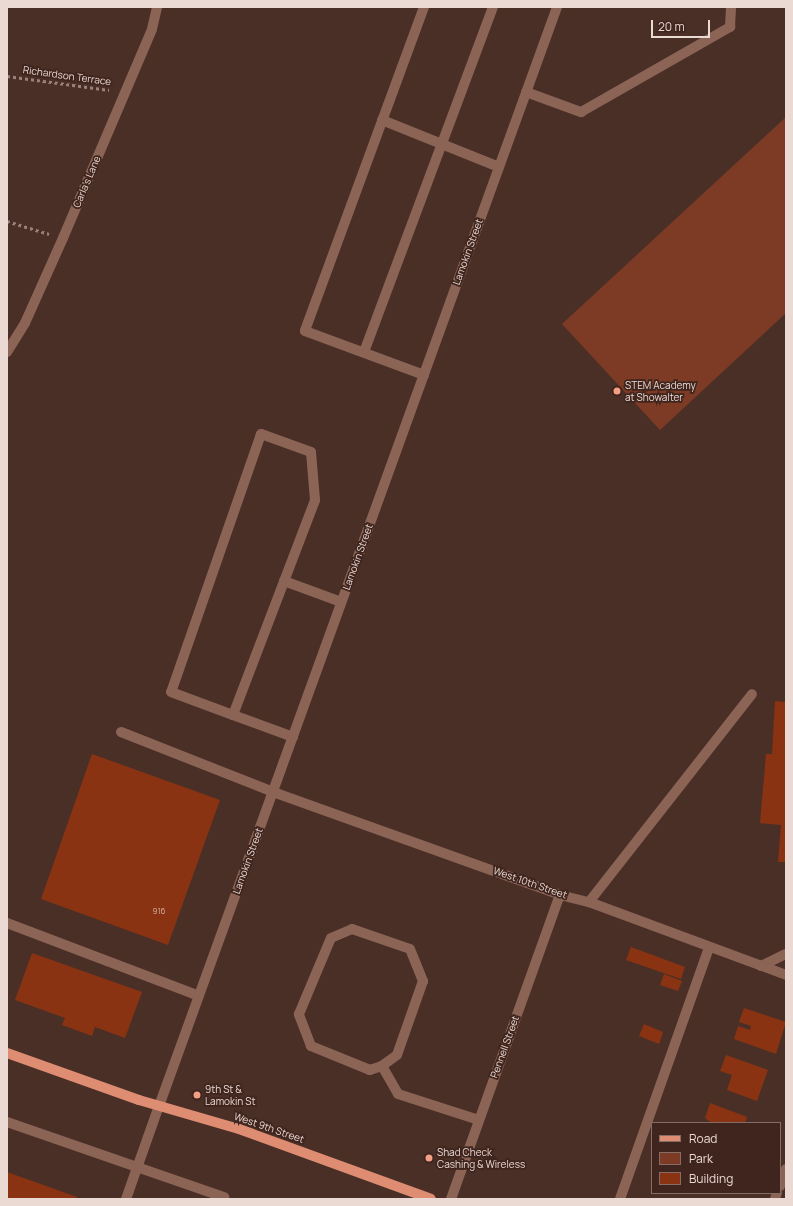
<!DOCTYPE html>
<style>
body{margin:0}
#map{position:relative;width:793px;height:1206px;overflow:hidden;background:#4a2f27;font-family:Manrope,sans-serif}
div>[style]{position:absolute}
.green>*{inset:0;background:#7d3b25}
.building>*{inset:0;background:#8a3312}
.path>*{height:2.5px;margin-top:-1.25px;transform-origin:0;background:repeating-linear-gradient(90deg,#98817a 0 3px,transparent 0 6px)}
.service>*{height:10px;margin:-5px;padding:0 5px;transform-origin:5px;border-radius:5px;background:#8c6456}
.minor>*{height:10px;margin:-5px;padding:0 5px;transform-origin:5px;border-radius:5px;background:#8c6456}
.primary>*{height:10px;margin:-5px;padding:0 5px;transform-origin:5px;border-radius:5px;background:#df8d72}
.dots>*{width:11px;height:11px;translate:-50% -50%;box-sizing:border-box;border:2px solid #3f251d;border-radius:50%}
span{translate:-50% -50%;white-space:nowrap;text-align:center;line-height:1.15;-webkit-text-stroke:3.5px #3f251d;paint-order:stroke}
.number-label{font-size:8px;color:#d3b0a3}
.number-label span{-webkit-text-stroke-width:0}
.street-label{font-size:10px;color:#ebd9d3}
.poi-label{font-size:10px;color:#ebd9d3}
.left{translate:0 -50%;text-align:left}
.frame{position:absolute;inset:0;border:8px solid #ebd9d3;pointer-events:none}
.legend{position:absolute;left:651px;top:1122px;width:130px;height:72px;box-sizing:border-box;background:#3f251d;border:1px solid #846d66;margin:0;padding:5px 7px;list-style:none;font-size:12px;color:#ebd9d3}
.legend li{display:flex;align-items:center;gap:8px;height:20px}
.legend b{width:20px;border:1px solid #846d66}
.scale{position:absolute;left:651px;top:20px;width:59px;height:18px;box-sizing:border-box;border:2px solid #ebd9d3;border-top:0;padding-left:5px;font-size:12px;line-height:14px;white-space:nowrap;color:#ebd9d3;-webkit-text-stroke:3px #3f251d;paint-order:stroke}
</style>
<div id="map">
<div class="green">
<div style="clip-path:polygon(786px 117px,786px 313px,660px 430px,562px 324px)"></div>
</div>
<div class="building">
<div style="clip-path:polygon(775px 701px,786px 702px,786px 862px,778px 862px,781px 825px,760px 823px,766px 754px,772px 754px)"></div>
<div style="clip-path:polygon(92px 754px,220px 800px,168px 945px,41px 899px)"></div>
<div style="clip-path:polygon(631px 947px,685px 967px,681px 979px,626px 960px)"></div>
<div style="clip-path:polygon(32px 953px,142px 992px,125px 1038px,95px 1027px,92px 1036px,62px 1025px,65px 1018px,15px 1000px)"></div>
<div style="clip-path:polygon(664px 974px,682px 981px,678px 991px,660px 985px)"></div>
<div style="clip-path:polygon(744px 1008px,786px 1022px,776px 1054px,734px 1039px,738px 1026px,750px 1030px,751px 1026px,739px 1022px)"></div>
<div style="clip-path:polygon(644px 1024px,663px 1032px,659px 1044px,639px 1036px)"></div>
<div style="clip-path:polygon(726px 1055px,768px 1070px,757px 1101px,727px 1090px,732px 1075px,720px 1071px)"></div>
<div style="clip-path:polygon(710px 1103px,747px 1117px,745px 1123px,711px 1123px,705px 1118px)"></div>
<div style="clip-path:polygon(7px 1172px,77px 1197px,77px 1199px,7px 1199px)"></div>
</div>
<div class="path">
<div style="left:7px;top:76px;width:103px;rotate:7.8deg"></div>
<div style="left:7px;top:221px;width:44px;rotate:17.2deg"></div>
</div>
<div class="service">
<div style="left:424px;top:7px;width:345px;rotate:110.2deg"></div>
<div style="left:305px;top:331px;width:127px;rotate:20.3deg"></div>
<div style="left:526px;top:92px;width:59px;rotate:20deg"></div>
<div style="left:581px;top:112px;width:172px;rotate:-29.7deg"></div>
<div style="left:730px;top:27px;width:20px;rotate:-87deg"></div>
<div style="left:382px;top:120px;width:126px;rotate:21.9deg"></div>
<div style="left:364px;top:352px;width:368px;rotate:-69.5deg"></div>
<div style="left:284px;top:581px;width:61px;rotate:20.2deg"></div>
<div style="left:233px;top:715px;width:230px;rotate:-69.1deg"></div>
<div style="left:315px;top:500px;width:48px;rotate:-94.8deg"></div>
<div style="left:311px;top:452px;width:53px;rotate:-160.2deg"></div>
<div style="left:261px;top:434px;width:273px;rotate:109.2deg"></div>
<div style="left:171px;top:692px;width:66px;rotate:20.4deg"></div>
<div style="left:233px;top:715px;width:64px;rotate:20.1deg"></div>
<div style="left:121px;top:732px;width:163px;rotate:21.5deg"></div>
<div style="left:589px;top:902px;width:264px;rotate:-51.9deg"></div>
<div style="left:7px;top:923px;width:205px;rotate:20.8deg"></div>
<div style="left:761px;top:966px;width:28px;rotate:-26deg"></div>
<div style="left:382px;top:1066px;width:13px;rotate:162deg"></div>
<div style="left:370px;top:1070px;width:64px;rotate:-157.9deg"></div>
<div style="left:311px;top:1046px;width:34px;rotate:-111deg"></div>
<div style="left:299px;top:1014px;width:82px;rotate:-67.2deg"></div>
<div style="left:331px;top:938px;width:23px;rotate:-23deg"></div>
<div style="left:352px;top:929px;width:61px;rotate:19deg"></div>
<div style="left:410px;top:949px;width:35px;rotate:68deg"></div>
<div style="left:423px;top:981px;width:78px;rotate:109.4deg"></div>
<div style="left:397px;top:1055px;width:19px;rotate:144deg"></div>
<div style="left:382px;top:1066px;width:32px;rotate:60deg"></div>
<div style="left:398px;top:1094px;width:85px;rotate:17.8deg"></div>
<div style="left:7px;top:1122px;width:230px;rotate:19.1deg"></div>
<div style="left:126px;top:1199px;width:99px;rotate:-70.5deg"></div>
<div style="left:620px;top:1199px;width:266px;rotate:-70.5deg"></div>
</div>
<div class="minor">
<div style="left:7px;top:352px;width:34px;rotate:-58deg"></div>
<div style="left:25px;top:323px;width:93px;rotate:-65.9deg"></div>
<div style="left:63px;top:238px;width:227px;rotate:-66.9deg"></div>
<div style="left:152px;top:29px;width:23px;rotate:-77deg"></div>
<div style="left:273px;top:792px;width:305px;rotate:19.7deg"></div>
<div style="left:560px;top:895px;width:30px;rotate:14deg"></div>
<div style="left:589px;top:902px;width:210px;rotate:20.3deg"></div>
<div style="left:159px;top:1106px;width:1169px;rotate:-70.09deg"></div>
<div style="left:780px;top:1186px;width:18px;rotate:-71deg"></div>
<div style="left:451px;top:1199px;width:323px;rotate:-70.3deg"></div>
<div style="left:775px;top:1199px;width:6px;rotate:-72deg"></div>
</div>
<div class="primary">
<div style="left:7px;top:1053px;width:140px;rotate:19.6deg"></div>
<div style="left:139px;top:1100px;width:104px;rotate:16.2deg"></div>
<div style="left:239px;top:1129px;width:204px;rotate:20deg"></div>
</div>
<div class="dots">
<div style="left:617px;top:391px;background:#f39f83"></div>
<div style="left:197px;top:1095px;background:#f39f83"></div>
<div style="left:429px;top:1158px;background:#f39f83"></div>
</div>
<div class="number-label">
<span style="left:159px;top:911px">916</span>
</div>
<div class="street-label">
<span style="left:67px;top:76px;rotate:8deg">Richardson Terrace</span>
<span style="left:87px;top:182px;rotate:-67deg">Carla's Lane</span>
<span style="left:468px;top:252px;rotate:-70deg">Lamokin Street</span>
<span style="left:358px;top:557px;rotate:-70deg">Lamokin Street</span>
<span style="left:248px;top:861px;rotate:-70deg">Lamokin Street</span>
<span style="left:530px;top:883px;rotate:19deg">West 10th Street</span>
<span style="left:505px;top:1047px;rotate:-70deg">Pennell Street</span>
<span style="left:269px;top:1128px;rotate:19deg">West 9th Street</span>
</div>
<div class="poi-label">
<span class="left" style="left:625px;top:391px">STEM Academy<br>at Showalter</span>
<span class="left" style="left:205px;top:1095px">9th St &amp;<br>Lamokin St</span>
<span class="left" style="left:437px;top:1158px">Shad Check<br>Cashing &amp; Wireless</span>
</div>
<div class="frame"></div>
<ul class="legend">
<li><b style="height:5px;background:#df8d72"></b>Road</li>
<li><b style="height:11px;background:#7d3b25"></b>Park</li>
<li><b style="height:11px;background:#8a3312"></b>Building</li>
</ul>
<div class="scale">20 m</div>
</div>
